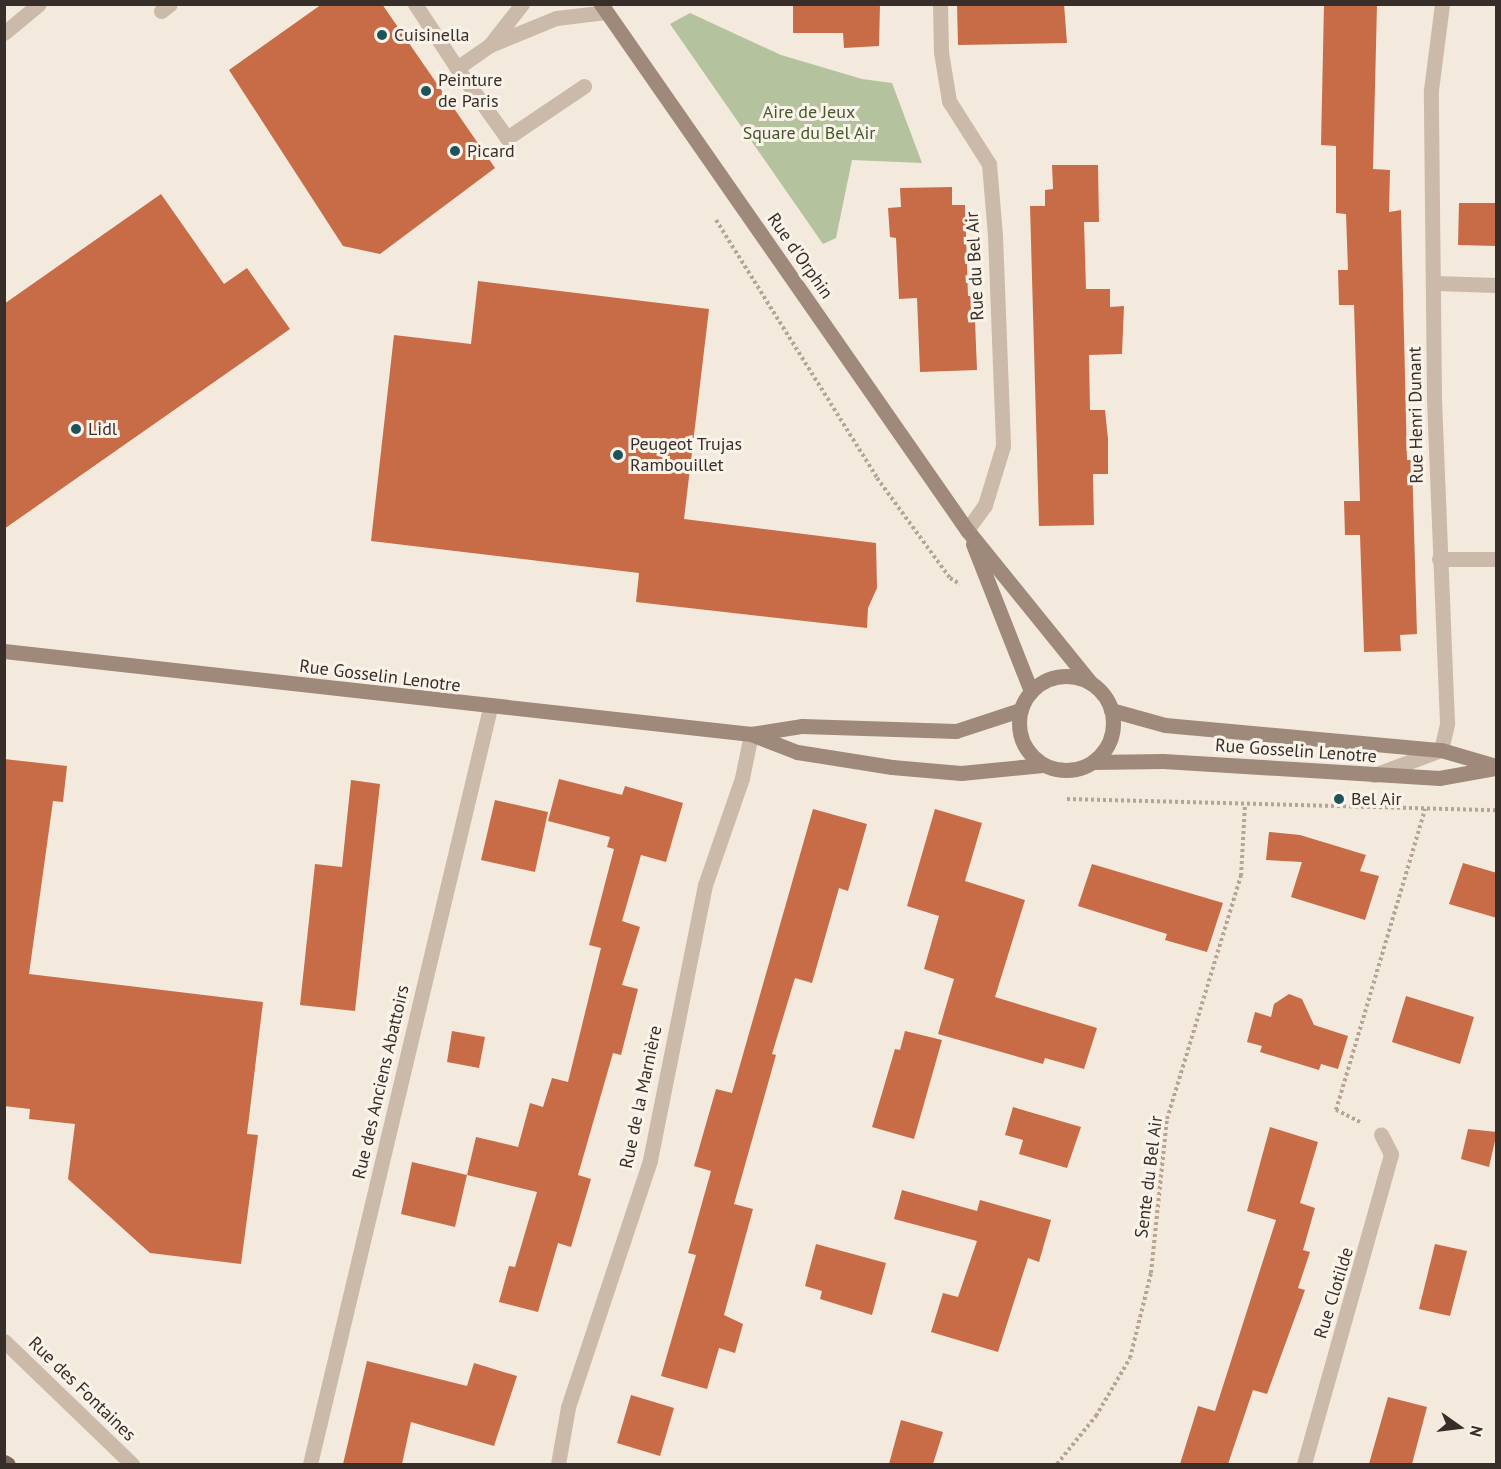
<!DOCTYPE html>
<meta charset="utf-8">
<style>
body{margin:0}
#map{position:relative;width:1501px;height:1469px;overflow:hidden;background:#f3eadd;font-family:"PT Sans",sans-serif}
div>[style]{position:absolute}
.green>*{inset:0;background:#b4c29d}
.building>*{inset:0;background:#c76c47}
.path>*{height:4px;margin-top:-2px;transform-origin:0;background:repeating-linear-gradient(90deg,#b7a493 0 3px,transparent 0 6px)}
.service>*{height:15px;margin:-7.5px;padding:0 7.5px;transform-origin:7.5px;border-radius:7.5px;background:#cbbaa9}
.minor>*{height:15px;margin:-7.5px;padding:0 7.5px;transform-origin:7.5px;border-radius:7.5px;background:#cbbaa9}
.secondary>*{height:15px;margin:-7.5px;padding:0 7.5px;transform-origin:7.5px;border-radius:7.5px;background:#9f897a}
.secondary>.ring{margin:-7.5px;padding:0;box-sizing:content-box;background:none;border:15px solid #9f897a;border-radius:50%}
.primary>*{height:15px;margin:-7.5px;padding:0 7.5px;transform-origin:7.5px;border-radius:7.5px;background:#7a665a}
.dots>*{width:16px;height:16px;translate:-50% -50%;box-sizing:border-box;border:3px solid #faf3ea;border-radius:50%}
span{translate:-50% -50%;white-space:nowrap;text-align:center;line-height:1.15;-webkit-text-stroke:6px #faf3ea;paint-order:stroke}
.poi-label{font-size:18px;color:#382e29}
.left{translate:0 -50%;text-align:left}
.park-label{font-size:18px;color:#45572c}
.street-label{font-size:18px;color:#382e29}
.frame{position:absolute;inset:0;border:6px solid #382e29;pointer-events:none}
.north{position:absolute;left:1429px;top:1397px;width:60px;height:60px;-webkit-text-stroke:4px #faf3ea;paint-order:stroke;rotate:104deg;font-size:16px;font-weight:700;line-height:24px;text-align:center;color:#382e29}
.north::after{content:'';display:block;margin:auto;width:21px;height:27px;background:#382e29;clip-path:polygon(50% 0,100% 100%,50% 72%,0 100%)}
</style>
<div id="map">
<div class="green">
<div style="clip-path:polygon(690px 13px,781px 55px,862px 79px,892px 83px,922px 163px,852px 160px,836px 238px,823px 244px,670px 24px)"></div>
</div>
<div class="building">
<div style="clip-path:polygon(322px 4px,382px 4px,495px 168px,380px 254px,343px 246px,229px 70px)"></div>
<div style="clip-path:polygon(793px 4px,880px 4px,879px 46px,844px 48px,843px 33px,793px 33px)"></div>
<div style="clip-path:polygon(957px 4px,1064px 4px,1067px 43px,958px 45px)"></div>
<div style="clip-path:polygon(1324px 4px,1377px 4px,1373px 169px,1390px 170px,1389px 212px,1401px 210px,1407px 460px,1412px 460px,1417px 634px,1400px 635px,1401px 651px,1364px 652px,1360px 535px,1345px 535px,1344px 501px,1360px 501px,1354px 305px,1339px 305px,1338px 270px,1348px 270px,1346px 214px,1336px 213px,1336px 146px,1321px 145px)"></div>
<div style="clip-path:polygon(1052px 165px,1098px 165px,1099px 222px,1084px 222px,1086px 289px,1110px 289px,1110px 307px,1124px 306px,1122px 354px,1089px 355px,1090px 410px,1105px 410px,1108px 439px,1108px 474px,1093px 474px,1094px 525px,1039px 526px,1030px 206px,1045px 206px,1045px 190px,1053px 189px)"></div>
<div style="clip-path:polygon(952px 187px,952px 205px,965px 205px,968px 296px,974px 296px,977px 370px,920px 372px,917px 298px,899px 299px,896px 238px,890px 237px,888px 208px,901px 207px,900px 188px)"></div>
<div style="clip-path:polygon(161px 194px,224px 284px,247px 268px,290px 329px,4px 529px,4px 304px)"></div>
<div style="clip-path:polygon(1459px 203px,1497px 203px,1497px 246px,1458px 245px)"></div>
<div style="clip-path:polygon(478px 281px,709px 309px,684px 519px,876px 543px,877px 588px,868px 608px,867px 628px,636px 602px,639px 573px,371px 541px,394px 335px,471px 344px)"></div>
<div style="clip-path:polygon(4px 759px,67px 766px,63px 802px,53px 801px,29px 974px,263px 1002px,247px 1134px,258px 1135px,241px 1264px,150px 1253px,68px 1179px,75px 1124px,29px 1119px,30px 1109px,4px 1106px)"></div>
<div style="clip-path:polygon(559px 779px,622px 795px,625px 786px,683px 803px,666px 862px,641px 855px,622px 921px,640px 927px,622px 985px,638px 989px,621px 1055px,613px 1053px,578px 1175px,591px 1179px,571px 1247px,558px 1243px,538px 1312px,499px 1302px,509px 1266px,515px 1267px,537px 1192px,467px 1175px,476px 1137px,518px 1147px,530px 1103px,543px 1107px,552px 1078px,568px 1082px,601px 948px,589px 945px,614px 849px,607px 847px,610px 837px,548px 821px)"></div>
<div style="clip-path:polygon(351px 780px,380px 784px,355px 1011px,300px 1005px,315px 864px,342px 867px)"></div>
<div style="clip-path:polygon(495px 800px,548px 812px,535px 872px,481px 860px)"></div>
<div style="clip-path:polygon(813px 809px,867px 824px,848px 891px,839px 888px,812px 983px,795px 978px,772px 1054px,776px 1055px,734px 1204px,753px 1209px,724px 1315px,743px 1324px,735px 1353px,719px 1348px,707px 1389px,661px 1376px,696px 1255px,688px 1253px,711px 1171px,694px 1166px,716px 1089px,732px 1093px)"></div>
<div style="clip-path:polygon(935px 809px,982px 823px,965px 881px,1025px 900px,995px 997px,1097px 1028px,1084px 1069px,1045px 1058px,1043px 1064px,938px 1034px,954px 979px,924px 969px,939px 916px,907px 906px)"></div>
<div style="clip-path:polygon(1269px 832px,1300px 835px,1366px 855px,1360px 871px,1379px 876px,1365px 920px,1291px 897px,1302px 862px,1266px 860px)"></div>
<div style="clip-path:polygon(1463px 863px,1497px 873px,1497px 918px,1449px 904px)"></div>
<div style="clip-path:polygon(1092px 864px,1223px 903px,1207px 952px,1165px 940px,1167px 934px,1078px 906px)"></div>
<div style="clip-path:polygon(1289px 994px,1302px 999px,1314px 1025px,1348px 1036px,1338px 1069px,1321px 1064px,1319px 1070px,1260px 1052px,1262px 1046px,1247px 1042px,1255px 1012px,1271px 1017px,1274px 1004px)"></div>
<div style="clip-path:polygon(1406px 996px,1474px 1017px,1460px 1064px,1392px 1042px)"></div>
<div style="clip-path:polygon(452px 1031px,485px 1037px,479px 1068px,447px 1062px)"></div>
<div style="clip-path:polygon(905px 1031px,942px 1040px,914px 1139px,872px 1127px,895px 1049px,900px 1050px)"></div>
<div style="clip-path:polygon(1013px 1107px,1081px 1127px,1067px 1168px,1019px 1154px,1023px 1140px,1005px 1135px)"></div>
<div style="clip-path:polygon(1270px 1127px,1318px 1142px,1300px 1203px,1315px 1208px,1303px 1250px,1310px 1252px,1298px 1288px,1305px 1290px,1267px 1394px,1253px 1390px,1228px 1464px,1180px 1464px,1198px 1406px,1215px 1411px,1276px 1220px,1247px 1211px)"></div>
<div style="clip-path:polygon(1468px 1129px,1497px 1132px,1489px 1167px,1461px 1159px)"></div>
<div style="clip-path:polygon(412px 1162px,467px 1175px,455px 1227px,401px 1214px)"></div>
<div style="clip-path:polygon(902px 1190px,977px 1211px,980px 1200px,1051px 1220px,1039px 1262px,1028px 1258px,998px 1352px,931px 1332px,943px 1293px,958px 1297px,977px 1241px,894px 1219px)"></div>
<div style="clip-path:polygon(816px 1244px,886px 1263px,872px 1315px,820px 1299px,822px 1291px,805px 1286px)"></div>
<div style="clip-path:polygon(1435px 1244px,1467px 1251px,1450px 1316px,1419px 1309px)"></div>
<div style="clip-path:polygon(367px 1361px,467px 1386px,474px 1363px,517px 1376px,494px 1446px,411px 1422px,402px 1464px,343px 1464px)"></div>
<div style="clip-path:polygon(631px 1395px,674px 1408px,660px 1456px,617px 1443px)"></div>
<div style="clip-path:polygon(1388px 1397px,1427px 1407px,1412px 1464px,1369px 1464px)"></div>
<div style="clip-path:polygon(901px 1420px,943px 1432px,933px 1464px,889px 1464px)"></div>
</div>
<div class="path">
<div style="left:716px;top:220px;width:304px;rotate:58deg"></div>
<div style="left:877px;top:478px;width:124px;rotate:53.9deg"></div>
<div style="left:950px;top:578px;width:12px;rotate:31deg"></div>
<div style="left:1067px;top:799px;width:429px;rotate:1.5deg"></div>
<div style="left:1360px;top:1122px;width:27px;rotate:-153deg"></div>
<div style="left:1336px;top:1110px;width:314px;rotate:-73.5deg"></div>
<div style="left:1057px;top:1464px;width:62px;rotate:-50.9deg"></div>
<div style="left:1096px;top:1416px;width:67px;rotate:-59.6deg"></div>
<div style="left:1130px;top:1358px;width:88px;rotate:-76.1deg"></div>
<div style="left:1151px;top:1273px;width:155px;rotate:-84.1deg"></div>
<div style="left:1167px;top:1119px;width:254px;rotate:-73.1deg"></div>
<div style="left:1241px;top:876px;width:71px;rotate:-86.8deg"></div>
</div>
<div class="service">
<div style="left:415px;top:4px;width:77px;rotate:56.7deg"></div>
<div style="left:457px;top:68px;width:40px;rotate:-34.9deg"></div>
<div style="left:522px;top:4px;width:52px;rotate:128deg"></div>
<div style="left:490px;top:45px;width:71px;rotate:-22.2deg"></div>
<div style="left:556px;top:18px;width:50px;rotate:-6.8deg"></div>
<div style="left:161px;top:11px;width:11px;rotate:-38deg"></div>
<div style="left:4px;top:33px;width:45px;rotate:-39.6deg"></div>
<div style="left:457px;top:68px;width:86px;rotate:54.5deg"></div>
<div style="left:507px;top:138px;width:93px;rotate:-34deg"></div>
<div style="left:4px;top:1341px;width:178px;rotate:43.9deg"></div>
</div>
<div class="minor">
<div style="left:940px;top:4px;width:48px;rotate:88.8deg"></div>
<div style="left:941px;top:52px;width:50px;rotate:80.7deg"></div>
<div style="left:949px;top:101px;width:75px;rotate:57.6deg"></div>
<div style="left:989px;top:164px;width:71px;rotate:85.2deg"></div>
<div style="left:995px;top:235px;width:211px;rotate:87.8deg"></div>
<div style="left:1003px;top:446px;width:62px;rotate:107deg"></div>
<div style="left:985px;top:505px;width:31px;rotate:126deg"></div>
<div style="left:1435px;top:283px;width:61px;rotate:1.9deg"></div>
<div style="left:1439px;top:559px;width:57px"></div>
<div style="left:1374px;top:775px;width:72px;rotate:-20.5deg"></div>
<div style="left:1441px;top:750px;width:28px;rotate:-77deg"></div>
<div style="left:1447px;top:723px;width:327px;rotate:-92.3deg"></div>
<div style="left:1434px;top:396px;width:306px;rotate:-90.6deg"></div>
<div style="left:1431px;top:90px;width:87px;rotate:-82.7deg"></div>
<div style="left:310px;top:1464px;width:777px;rotate:-76.61deg"></div>
<div style="left:558px;top:1464px;width:58px;rotate:-80deg"></div>
<div style="left:568px;top:1407px;width:260px;rotate:-71.6deg"></div>
<div style="left:650px;top:1160px;width:280px;rotate:-78.7deg"></div>
<div style="left:705px;top:885px;width:113px;rotate:-70.9deg"></div>
<div style="left:742px;top:778px;width:45px;rotate:-78.4deg"></div>
<div style="left:1304px;top:1464px;width:322px;rotate:-74.3deg"></div>
<div style="left:1391px;top:1154px;width:22px;rotate:-117deg"></div>
</div>
<div class="secondary">
<div style="left:601px;top:4px;width:641px;rotate:55.17deg"></div>
<div style="left:967px;top:530px;width:197px;rotate:51deg"></div>
<div style="left:973px;top:544px;width:158px;rotate:68.5deg"></div>
<div style="left:4px;top:651px;width:752px;rotate:6.34deg"></div>
<div style="left:751px;top:734px;width:49px;rotate:21.4deg"></div>
<div style="left:797px;top:752px;width:96px;rotate:9deg"></div>
<div style="left:892px;top:767px;width:69px;rotate:5deg"></div>
<div style="left:961px;top:773px;width:82px;rotate:-5.6deg"></div>
<div class="ring" style="left:1019px;top:676px;width:79px;height:79px"></div>
<div style="left:1111px;top:710px;width:56px;rotate:15.5deg"></div>
<div style="left:1165px;top:725px;width:277px;rotate:5.2deg"></div>
<div style="left:1441px;top:750px;width:57px;rotate:16.2deg"></div>
<div style="left:751px;top:734px;width:52px;rotate:-8.9deg"></div>
<div style="left:802px;top:726px;width:154px;rotate:1.9deg"></div>
<div style="left:956px;top:731px;width:67px;rotate:-18.2deg"></div>
<div style="left:1093px;top:762px;width:70px;rotate:-0.8deg"></div>
<div style="left:1163px;top:761px;width:277px;rotate:3.5deg"></div>
<div style="left:1439px;top:778px;width:58px;rotate:-10deg"></div>
</div>
<div class="primary">
<div style="left:4px;top:1462px;width:4px;rotate:27deg"></div>
</div>
<div class="dots">
<div style="left:382px;top:35px;background:#1e535a"></div>
<div style="left:426px;top:91px;background:#1e535a"></div>
<div style="left:455px;top:151px;background:#1e535a"></div>
<div style="left:76px;top:429px;background:#1e535a"></div>
<div style="left:618px;top:455px;background:#1e535a"></div>
<div style="left:1339px;top:799px;background:#1e535a"></div>
</div>
<div class="poi-label">
<span class="left" style="left:394px;top:35px">Cuisinella</span>
<span class="left" style="left:438px;top:91px">Peinture<br>de Paris</span>
<span class="left" style="left:467px;top:151px">Picard</span>
<span class="left" style="left:88px;top:429px">Lidl</span>
<span class="left" style="left:630px;top:455px">Peugeot Trujas<br>Rambouillet</span>
<span class="left" style="left:1351px;top:799px">Bel Air</span>
</div>
<div class="park-label">
<span style="left:809px;top:123px">Aire de Jeux<br>Square du Bel Air</span>
</div>
<div class="street-label">
<span style="left:800px;top:256px;rotate:55deg">Rue d'Orphin</span>
<span style="left:975px;top:266px;rotate:-93deg">Rue du Bel Air</span>
<span style="left:1416px;top:415px;rotate:-91deg">Rue Henri Dunant</span>
<span style="left:380px;top:676px;rotate:7deg">Rue Gosselin Lenotre</span>
<span style="left:1296px;top:751px;rotate:4deg">Rue Gosselin Lenotre</span>
<span style="left:381px;top:1082px;rotate:-77deg">Rue des Anciens Abattoirs</span>
<span style="left:641px;top:1097px;rotate:-78deg">Rue de la Marnière</span>
<span style="left:1149px;top:1177px;rotate:-83deg">Sente du Bel Air</span>
<span style="left:1334px;top:1293px;rotate:-73deg">Rue Clotilde</span>
<span style="left:82px;top:1389px;rotate:44deg">Rue des Fontaines</span>
</div>
<div class="frame"></div>
<div class="north">N</div>
</div>
